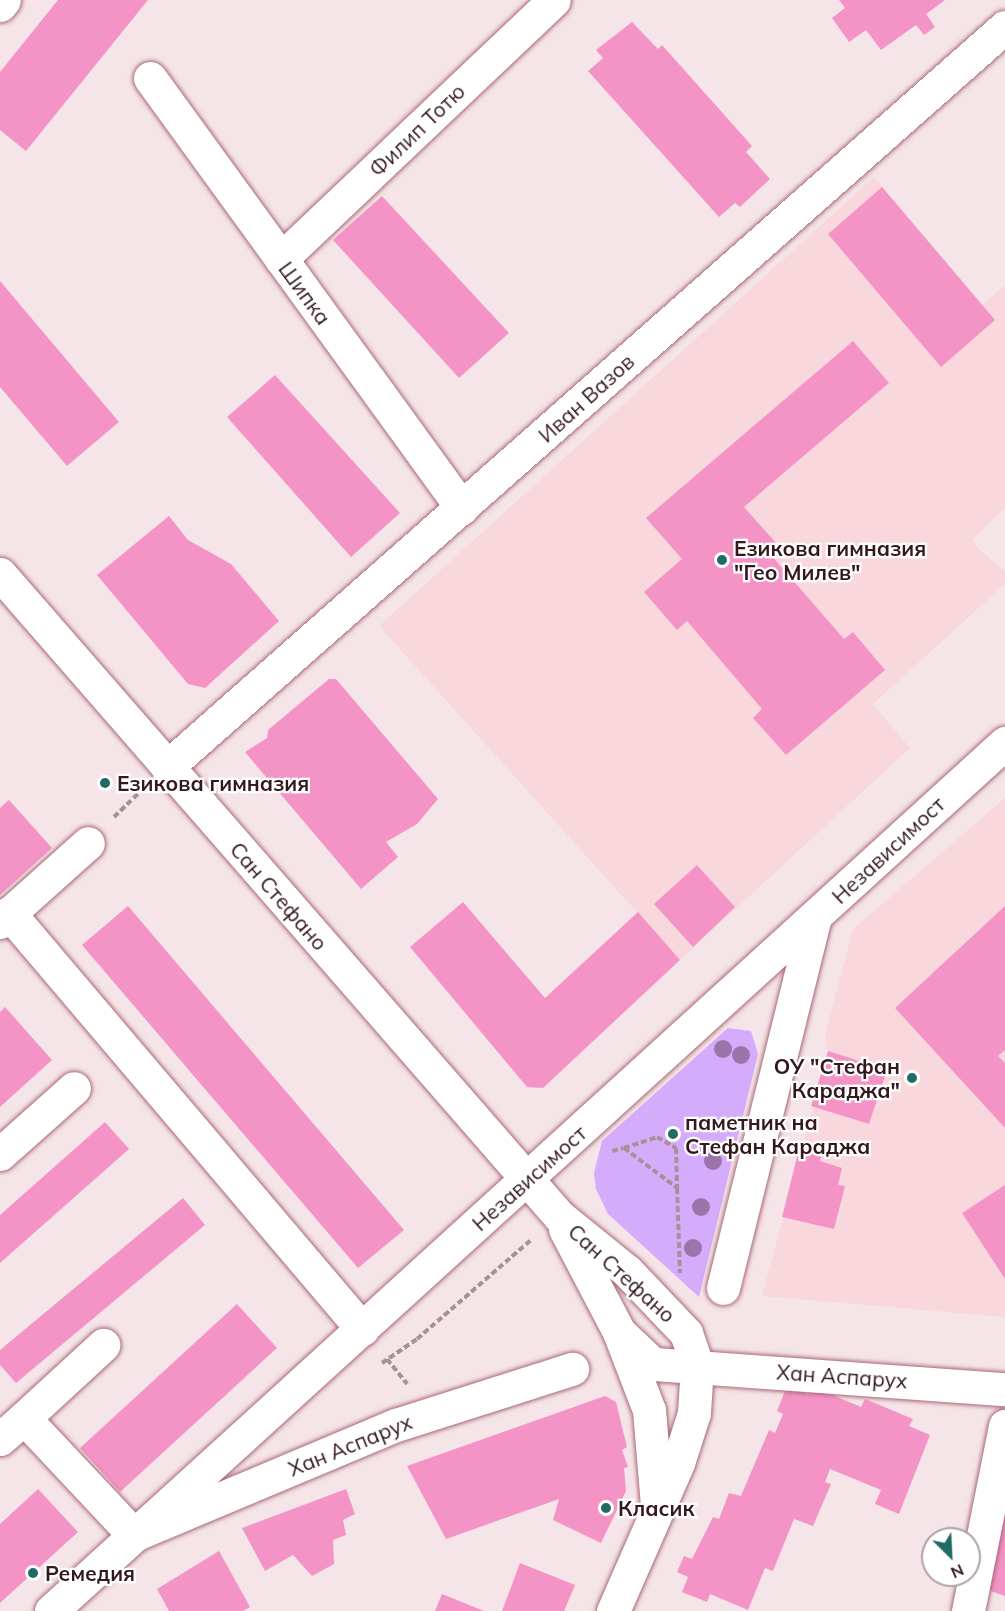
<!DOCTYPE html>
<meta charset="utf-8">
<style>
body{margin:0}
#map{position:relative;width:1005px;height:1611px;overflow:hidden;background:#f5e5e8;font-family:Mulish,sans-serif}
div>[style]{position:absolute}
.built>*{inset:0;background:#f9d8dd}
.green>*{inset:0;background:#d5abfc}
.building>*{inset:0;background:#f393c6}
.path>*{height:4px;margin-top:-2px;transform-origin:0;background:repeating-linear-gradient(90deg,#a69196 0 6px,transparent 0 9px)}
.roads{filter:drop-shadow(0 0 2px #aa6975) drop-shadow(0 0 2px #aa6975)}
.minor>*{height:33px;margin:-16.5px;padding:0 16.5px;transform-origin:16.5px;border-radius:16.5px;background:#fff}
.trees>*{width:18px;height:18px;margin:-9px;border-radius:50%;background:#9b74aa}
.dots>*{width:16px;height:16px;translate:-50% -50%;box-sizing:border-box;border:3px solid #fff;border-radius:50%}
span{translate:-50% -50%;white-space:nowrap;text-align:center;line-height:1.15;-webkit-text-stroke:4.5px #fff;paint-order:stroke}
.street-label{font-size:21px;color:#33181e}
.poi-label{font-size:21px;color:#33181e;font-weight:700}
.left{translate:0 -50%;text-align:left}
.right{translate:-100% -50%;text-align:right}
.north{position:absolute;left:921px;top:1527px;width:60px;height:60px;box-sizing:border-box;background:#fff;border:2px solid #ada3a5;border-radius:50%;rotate:156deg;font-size:16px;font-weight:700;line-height:24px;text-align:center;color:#33181e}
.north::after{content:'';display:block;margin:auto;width:21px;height:27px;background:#206b65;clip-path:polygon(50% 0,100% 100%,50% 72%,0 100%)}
</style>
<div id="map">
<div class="built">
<div style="clip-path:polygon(874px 177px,982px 305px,1005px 285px,1005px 507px,973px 539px,978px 548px,1005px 572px,1005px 584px,873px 704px,910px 748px,680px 960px,379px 626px)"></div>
<div style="clip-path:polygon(1005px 798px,1005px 1317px,762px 1296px,828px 1051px,825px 1035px,853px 929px)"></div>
</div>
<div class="green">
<div style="clip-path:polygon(728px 1028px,751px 1031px,758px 1054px,699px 1297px,608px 1214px,596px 1189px,594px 1173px,602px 1141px)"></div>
</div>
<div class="building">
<div style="clip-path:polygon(58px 0,148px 0,26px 151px,0 130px,0 72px)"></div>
<div style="clip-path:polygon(839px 0,945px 0,926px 14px,935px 27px,924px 35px,916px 25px,881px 50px,866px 30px,849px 42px,832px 18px,845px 8px)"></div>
<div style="clip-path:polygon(632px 22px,658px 49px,662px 45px,752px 146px,746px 152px,770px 179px,740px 207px,735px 203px,719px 217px,588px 71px,603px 58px,596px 50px)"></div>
<div style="clip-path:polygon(882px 187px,995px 320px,941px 367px,828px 234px)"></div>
<div style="clip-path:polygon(382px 196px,509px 333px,459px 378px,333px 240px)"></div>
<div style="clip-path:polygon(0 281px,119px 422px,67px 466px,0 387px)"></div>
<div style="clip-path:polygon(853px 341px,889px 383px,744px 507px,776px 543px,771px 555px,844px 639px,853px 632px,885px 670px,786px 755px,753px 718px,762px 709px,687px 621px,677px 630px,644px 592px,682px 559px,646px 518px)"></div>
<div style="clip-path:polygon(275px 375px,400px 513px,351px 557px,227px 417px)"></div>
<div style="clip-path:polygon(169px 516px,188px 540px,231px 564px,279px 621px,205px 688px,188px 684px,97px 575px)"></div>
<div style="clip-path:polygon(329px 679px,336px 679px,438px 799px,417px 824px,386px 842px,398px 857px,361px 889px,245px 752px,267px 738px,268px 730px)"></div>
<div style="clip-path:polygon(9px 800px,52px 848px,0 895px,0 808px)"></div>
<div style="clip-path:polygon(697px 865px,735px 907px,693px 947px,654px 904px)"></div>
<div style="clip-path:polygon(463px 902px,545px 998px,638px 912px,680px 960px,543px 1088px,527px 1087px,410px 947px)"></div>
<div style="clip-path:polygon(128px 906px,404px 1230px,358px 1268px,82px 945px)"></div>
<div style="clip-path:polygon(1005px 906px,1005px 1050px,998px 1056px,1005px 1063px,1005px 1128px,895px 1008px)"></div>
<div style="clip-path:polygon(5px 1007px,52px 1060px,0 1107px,0 1012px)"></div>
<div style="clip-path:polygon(828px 1051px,887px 1070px,869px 1124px,811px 1106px)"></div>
<div style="clip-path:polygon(105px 1122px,129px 1149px,0 1263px,0 1215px)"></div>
<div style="clip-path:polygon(799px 1149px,822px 1154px,820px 1161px,842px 1168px,838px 1185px,845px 1186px,834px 1229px,782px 1217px)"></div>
<div style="clip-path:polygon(1005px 1185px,1005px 1279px,962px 1213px)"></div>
<div style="clip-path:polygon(183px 1198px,205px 1225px,16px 1383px,0 1365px,0 1350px)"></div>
<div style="clip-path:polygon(237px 1304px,277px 1348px,120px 1492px,80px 1448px)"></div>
<div style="clip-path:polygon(787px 1386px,808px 1394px,811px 1386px,861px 1407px,865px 1399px,913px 1419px,909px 1426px,930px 1435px,899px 1514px,875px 1504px,881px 1490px,830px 1469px,825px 1482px,831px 1484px,813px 1526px,794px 1519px,773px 1571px,765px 1568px,748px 1610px,710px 1594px,707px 1602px,682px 1592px,688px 1577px,677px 1572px,684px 1556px,692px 1559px,713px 1517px,719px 1519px,729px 1493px,741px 1496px,769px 1430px,775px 1433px,783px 1414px,777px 1411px)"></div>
<div style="clip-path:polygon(605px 1396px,616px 1402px,627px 1447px,622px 1450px,628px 1467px,624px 1468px,626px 1491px,601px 1543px,553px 1520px,559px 1499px,446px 1539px,407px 1466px)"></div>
<div style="clip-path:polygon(38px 1489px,78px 1532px,0 1603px,0 1524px)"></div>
<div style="clip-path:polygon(346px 1489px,355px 1514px,343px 1520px,346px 1535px,333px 1540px,334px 1564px,312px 1576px,293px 1555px,265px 1571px,242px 1528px)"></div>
<div style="clip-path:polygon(1005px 1508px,1005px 1596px,988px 1590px)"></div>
<div style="clip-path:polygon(219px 1551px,250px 1607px,243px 1611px,169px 1611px,157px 1589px)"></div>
<div style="clip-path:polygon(520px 1563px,575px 1585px,564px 1611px,502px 1611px)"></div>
<div style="clip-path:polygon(442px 1594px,484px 1611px,435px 1611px)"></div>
</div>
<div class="path">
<div style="left:114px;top:817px;width:37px;rotate:-44deg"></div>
<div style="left:624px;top:1148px;width:35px;rotate:-18deg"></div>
<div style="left:657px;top:1137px;width:22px;rotate:30deg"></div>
<div style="left:676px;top:1148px;width:40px;rotate:88.6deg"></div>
<div style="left:612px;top:1151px;width:12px;rotate:-14deg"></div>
<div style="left:624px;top:1148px;width:66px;rotate:37deg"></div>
<div style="left:677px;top:1188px;width:85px;rotate:88deg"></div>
<div style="left:387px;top:1359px;width:32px;rotate:51deg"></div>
<div style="left:382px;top:1363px;width:42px;rotate:-34.4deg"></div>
<div style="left:417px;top:1339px;width:151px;rotate:-41deg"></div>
</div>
<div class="roads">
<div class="minor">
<div style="left:0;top:5px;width:6px;rotate:-51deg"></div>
<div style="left:150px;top:78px;width:531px;rotate:54.04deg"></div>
<div style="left:281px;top:259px;width:376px;rotate:-43.5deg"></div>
<div style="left:0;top:574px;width:851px;rotate:48.95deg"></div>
<div style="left:559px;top:1216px;width:87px;rotate:39deg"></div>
<div style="left:627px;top:1271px;width:86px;rotate:46.4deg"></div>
<div style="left:686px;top:1333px;width:34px;rotate:71deg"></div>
<div style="left:697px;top:1365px;width:48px;rotate:93.6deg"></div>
<div style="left:694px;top:1413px;width:52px;rotate:107.7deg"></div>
<div style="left:678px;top:1463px;width:162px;rotate:113.7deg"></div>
<div style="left:167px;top:767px;width:1118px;rotate:-41.45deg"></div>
<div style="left:9px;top:913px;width:546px;rotate:49.68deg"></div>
<div style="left:0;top:922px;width:118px;rotate:-41.9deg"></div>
<div style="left:0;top:1154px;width:99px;rotate:-41.7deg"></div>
<div style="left:565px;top:1229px;width:116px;rotate:62.3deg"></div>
<div style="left:619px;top:1332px;width:84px;rotate:69deg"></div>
<div style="left:649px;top:1410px;width:96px;rotate:85.2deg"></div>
<div style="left:723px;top:1288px;width:382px;rotate:-76.1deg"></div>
<div style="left:619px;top:1332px;width:47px;rotate:43.3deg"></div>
<div style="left:653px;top:1364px;width:353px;rotate:4.1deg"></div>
<div style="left:24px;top:1418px;width:108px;rotate:-42.7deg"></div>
<div style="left:0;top:1439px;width:32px;rotate:-41deg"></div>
<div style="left:24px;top:1418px;width:161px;rotate:46.8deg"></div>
<div style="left:134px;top:1535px;width:284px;rotate:-22.8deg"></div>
<div style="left:396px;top:1425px;width:185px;rotate:-17.7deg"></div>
<div style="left:51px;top:1611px;width:1290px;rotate:-42.3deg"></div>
<div style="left:968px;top:1611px;width:189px;rotate:-78.7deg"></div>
</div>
</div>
<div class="trees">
<div style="left:723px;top:1049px"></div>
<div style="left:741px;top:1055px"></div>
<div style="left:713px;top:1161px"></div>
<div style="left:701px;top:1207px"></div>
<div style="left:693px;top:1248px"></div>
</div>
<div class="dots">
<div style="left:722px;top:560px;background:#206b65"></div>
<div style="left:105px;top:783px;background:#206b65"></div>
<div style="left:912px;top:1078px;background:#206b65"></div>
<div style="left:673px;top:1134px;background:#206b65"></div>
<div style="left:606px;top:1508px;background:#206b65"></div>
<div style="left:33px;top:1573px;background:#206b65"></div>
</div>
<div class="street-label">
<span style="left:417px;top:130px;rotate:-44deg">Филип Тотю</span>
<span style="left:305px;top:293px;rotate:54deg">Шипка</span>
<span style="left:586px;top:398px;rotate:-42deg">Иван Вазов</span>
<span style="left:888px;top:850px;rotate:-43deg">Независимост</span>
<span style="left:279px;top:896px;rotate:49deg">Сан Стефано</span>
<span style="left:529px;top:1178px;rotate:-42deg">Независимост</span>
<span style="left:622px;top:1273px;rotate:42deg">Сан Стефано</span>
<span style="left:842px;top:1376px;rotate:4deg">Хан Аспарух</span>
<span style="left:350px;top:1445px;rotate:-22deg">Хан Аспарух</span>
</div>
<div class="poi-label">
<span class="left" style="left:734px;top:560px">Езикова гимназия<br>"Гео Милев"</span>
<span class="left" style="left:117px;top:783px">Езикова гимназия</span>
<span class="right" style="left:900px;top:1078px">ОУ "Стефан<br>Караджа"</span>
<span class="left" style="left:685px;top:1134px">паметник на<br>Стефан Караджа</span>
<span class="left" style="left:618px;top:1508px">Класик</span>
<span class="left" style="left:45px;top:1573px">Ремедия</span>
</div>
<div class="north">N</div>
</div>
